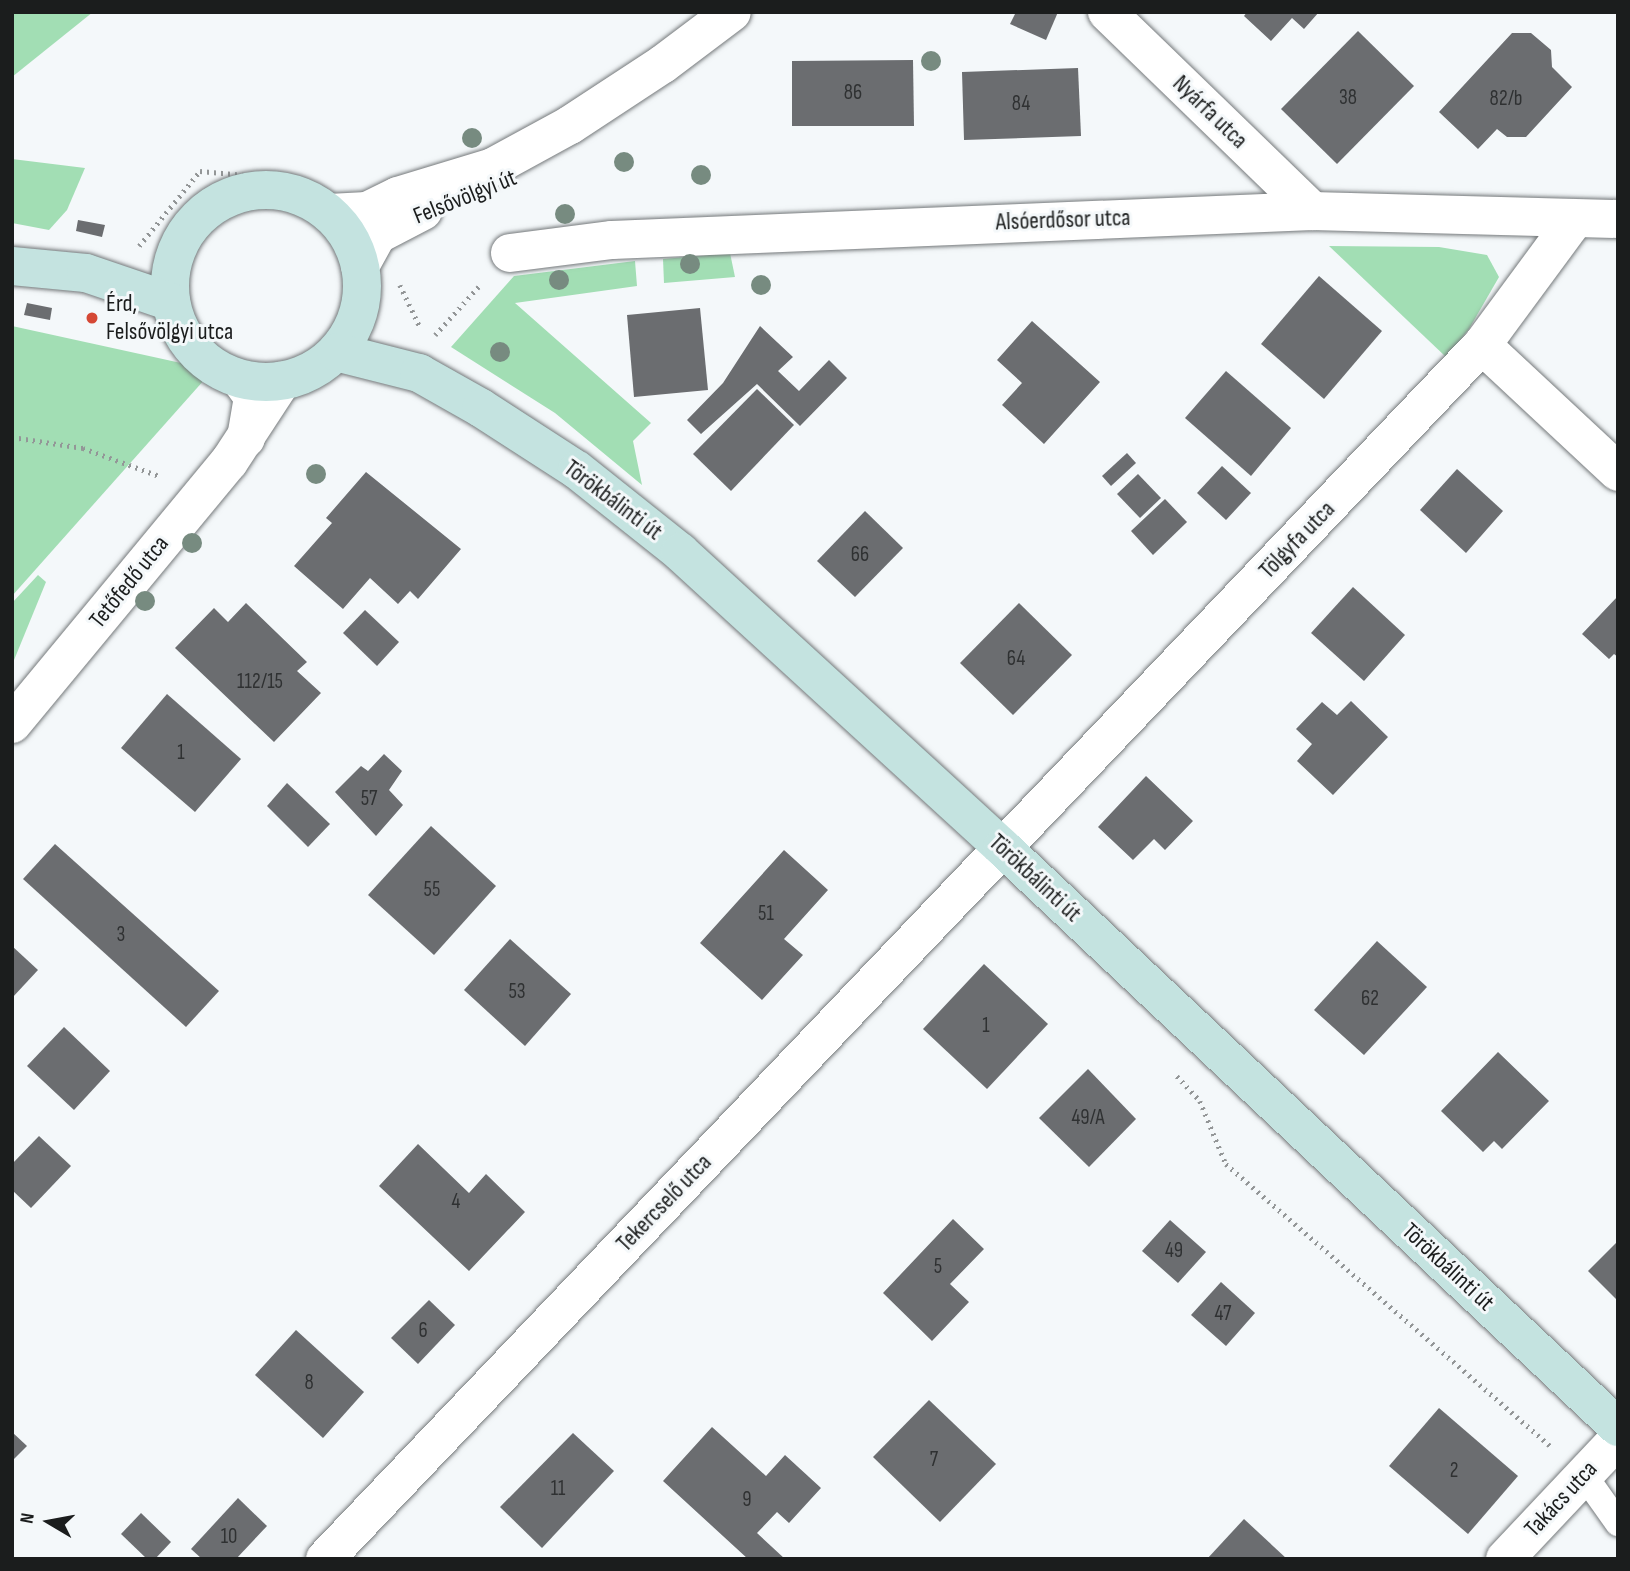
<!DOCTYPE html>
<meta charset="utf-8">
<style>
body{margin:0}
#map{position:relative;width:1630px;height:1571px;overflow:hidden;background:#f4f8fa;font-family:"Sofia Sans Condensed",sans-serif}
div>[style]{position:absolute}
.green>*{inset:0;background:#a2deb4}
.building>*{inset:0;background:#6b6d70}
.path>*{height:4.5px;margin-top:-2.25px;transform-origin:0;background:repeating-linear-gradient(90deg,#939697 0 2px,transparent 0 7px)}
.roads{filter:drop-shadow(0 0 2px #75797b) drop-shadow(0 0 2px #75797b)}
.service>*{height:26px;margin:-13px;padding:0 13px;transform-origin:13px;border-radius:13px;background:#fff}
.minor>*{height:38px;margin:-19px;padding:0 19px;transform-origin:19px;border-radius:19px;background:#fff}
.secondary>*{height:38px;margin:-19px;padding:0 19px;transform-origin:19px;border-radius:19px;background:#c4e3e0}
.secondary>.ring{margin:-19px;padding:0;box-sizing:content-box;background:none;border:38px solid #c4e3e0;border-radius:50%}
.trees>*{width:20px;height:20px;margin:-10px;border-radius:50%;background:#778b80}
.dots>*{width:19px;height:19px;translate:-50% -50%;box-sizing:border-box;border:4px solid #f4f8fa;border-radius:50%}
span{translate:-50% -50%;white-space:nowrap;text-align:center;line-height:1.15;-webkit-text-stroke:6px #f4f8fa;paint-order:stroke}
.number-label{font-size:21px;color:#2f3132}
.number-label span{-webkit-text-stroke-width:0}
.street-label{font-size:24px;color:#1b1d1d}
.poi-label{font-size:24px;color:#1b1d1d}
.left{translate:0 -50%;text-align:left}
.frame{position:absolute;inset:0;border:14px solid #1b1d1d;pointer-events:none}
.north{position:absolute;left:14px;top:1487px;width:70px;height:70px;-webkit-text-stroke:5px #f4f8fa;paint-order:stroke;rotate:280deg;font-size:19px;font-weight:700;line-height:28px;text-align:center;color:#1b1d1d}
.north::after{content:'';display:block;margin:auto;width:24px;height:32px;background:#1b1d1d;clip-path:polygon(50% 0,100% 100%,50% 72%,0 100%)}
</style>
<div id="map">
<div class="green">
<div style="clip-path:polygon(12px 12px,93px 12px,12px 77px)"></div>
<div style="clip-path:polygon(12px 159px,85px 168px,67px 210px,49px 230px,12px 223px)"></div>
<div style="clip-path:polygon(1329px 246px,1439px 247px,1487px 255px,1499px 277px,1469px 329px,1446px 357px)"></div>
<div style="clip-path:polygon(730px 253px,735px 277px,664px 283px,663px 259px)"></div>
<div style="clip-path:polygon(635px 261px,637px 286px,515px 303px,651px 423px,633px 441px,642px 485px,555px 413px,451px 347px,514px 276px)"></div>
<div style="clip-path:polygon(12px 326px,213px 370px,12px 596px)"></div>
<div style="clip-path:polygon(38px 575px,46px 582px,12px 665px,12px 603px)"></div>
</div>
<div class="building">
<div style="clip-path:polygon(1016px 12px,1058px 12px,1046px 40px,1010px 24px)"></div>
<div style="clip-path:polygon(1247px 12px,1319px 12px,1304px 29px,1292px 18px,1271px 41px,1244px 16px)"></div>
<div style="clip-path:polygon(1358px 31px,1414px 86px,1337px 164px,1281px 109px)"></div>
<div style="clip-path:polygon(1512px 33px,1531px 33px,1551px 50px,1552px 67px,1572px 87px,1526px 137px,1507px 137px,1497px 129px,1478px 149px,1439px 112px)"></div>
<div style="clip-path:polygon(913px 60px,914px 126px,792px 126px,792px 61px)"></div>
<div style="clip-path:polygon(1078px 68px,1081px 136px,964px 140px,962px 72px)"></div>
<div style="clip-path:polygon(78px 220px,105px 225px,102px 237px,76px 231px)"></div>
<div style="clip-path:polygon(1319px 276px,1382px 331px,1324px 399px,1261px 344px)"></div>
<div style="clip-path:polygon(27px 303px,52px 308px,50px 320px,24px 315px)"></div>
<div style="clip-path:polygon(700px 308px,708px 390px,634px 397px,627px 315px)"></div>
<div style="clip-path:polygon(1032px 321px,1100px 382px,1044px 444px,1002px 405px,1022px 383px,997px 360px)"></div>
<div style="clip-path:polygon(760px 326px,793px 357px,778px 371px,799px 391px,829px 360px,847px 378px,800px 426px,757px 384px,701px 434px,687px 420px,723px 383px)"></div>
<div style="clip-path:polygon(1226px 371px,1291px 428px,1251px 476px,1185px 418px)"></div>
<div style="clip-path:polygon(757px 389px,794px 425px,731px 491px,693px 454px)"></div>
<div style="clip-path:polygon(1127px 453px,1136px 463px,1111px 486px,1102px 476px)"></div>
<div style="clip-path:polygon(1222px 466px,1251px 493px,1226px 520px,1197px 493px)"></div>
<div style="clip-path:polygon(1457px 469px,1503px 511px,1466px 553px,1420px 510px)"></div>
<div style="clip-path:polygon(366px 472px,461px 549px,418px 599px,410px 591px,398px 604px,370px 578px,343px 609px,294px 566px,332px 523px,326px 518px)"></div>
<div style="clip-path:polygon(1138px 474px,1161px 498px,1140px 518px,1117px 494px)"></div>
<div style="clip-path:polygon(1165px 499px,1187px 522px,1153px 555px,1131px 531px)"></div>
<div style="clip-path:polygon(865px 511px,903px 548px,855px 597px,817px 561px)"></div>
<div style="clip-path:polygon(1353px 587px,1405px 635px,1364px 681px,1311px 633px)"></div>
<div style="clip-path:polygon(1618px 596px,1618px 657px,1614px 654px,1609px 659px,1582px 634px)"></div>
<div style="clip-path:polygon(246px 603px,307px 662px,297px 671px,321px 693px,274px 742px,175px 648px,214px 608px,228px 622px)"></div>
<div style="clip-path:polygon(1019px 603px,1072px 655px,1013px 715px,960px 663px)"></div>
<div style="clip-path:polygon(365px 610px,399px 642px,377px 666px,343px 633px)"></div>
<div style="clip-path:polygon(167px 694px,241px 759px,195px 812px,121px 748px)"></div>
<div style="clip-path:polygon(1351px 701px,1388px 737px,1333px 795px,1297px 761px,1312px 744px,1296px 729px,1322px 702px,1337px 715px)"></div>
<div style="clip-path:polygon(384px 754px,402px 771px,389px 790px,403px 805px,376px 836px,335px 792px,361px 766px,368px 771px)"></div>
<div style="clip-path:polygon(1146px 776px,1193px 821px,1165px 850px,1154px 839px,1133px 860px,1098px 827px)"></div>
<div style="clip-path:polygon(287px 783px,330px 824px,308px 847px,267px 806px)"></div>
<div style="clip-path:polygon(431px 826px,496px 886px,434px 955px,368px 895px)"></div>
<div style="clip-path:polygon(55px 844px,219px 991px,186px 1027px,23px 879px)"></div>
<div style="clip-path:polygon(784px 850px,828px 890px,784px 939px,803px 955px,762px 1000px,700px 943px)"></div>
<div style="clip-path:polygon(510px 939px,571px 994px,525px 1046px,464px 990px)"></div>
<div style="clip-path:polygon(1377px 941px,1427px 987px,1364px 1055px,1314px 1010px)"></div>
<div style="clip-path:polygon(12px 946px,38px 970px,12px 998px)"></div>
<div style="clip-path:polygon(984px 964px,1048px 1024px,987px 1089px,923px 1029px)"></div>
<div style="clip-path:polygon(64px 1027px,110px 1071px,74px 1110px,27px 1066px)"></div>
<div style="clip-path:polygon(1498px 1052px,1549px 1101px,1502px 1149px,1494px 1141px,1483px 1152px,1441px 1111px)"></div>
<div style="clip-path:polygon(1088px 1069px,1136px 1119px,1089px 1167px,1039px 1118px)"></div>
<div style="clip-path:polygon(39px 1136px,71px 1166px,31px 1208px,12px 1190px,12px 1164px)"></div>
<div style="clip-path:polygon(418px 1144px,469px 1193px,486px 1174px,525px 1212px,469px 1271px,379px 1186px)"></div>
<div style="clip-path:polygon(953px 1219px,984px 1249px,950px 1284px,969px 1302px,932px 1341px,883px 1293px)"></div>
<div style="clip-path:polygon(1170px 1220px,1206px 1252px,1178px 1283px,1142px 1251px)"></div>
<div style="clip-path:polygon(1618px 1241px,1618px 1301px,1588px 1271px)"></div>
<div style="clip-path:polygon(1221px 1282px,1255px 1313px,1226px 1346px,1191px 1315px)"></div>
<div style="clip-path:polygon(429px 1300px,455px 1325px,418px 1364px,391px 1338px)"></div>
<div style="clip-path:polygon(296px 1330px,364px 1392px,323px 1438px,255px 1375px)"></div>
<div style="clip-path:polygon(929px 1400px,996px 1464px,940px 1522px,873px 1457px)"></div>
<div style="clip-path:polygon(1439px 1408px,1518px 1476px,1468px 1534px,1389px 1466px)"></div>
<div style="clip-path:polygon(712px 1427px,766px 1476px,785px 1455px,821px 1488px,789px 1523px,777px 1512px,757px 1533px,785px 1559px,748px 1559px,663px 1481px)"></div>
<div style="clip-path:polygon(12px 1432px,27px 1446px,12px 1461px)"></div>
<div style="clip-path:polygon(573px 1433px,614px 1471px,542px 1548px,500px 1507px)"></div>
<div style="clip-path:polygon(238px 1498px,267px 1526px,236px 1559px,202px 1559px,191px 1549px)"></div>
<div style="clip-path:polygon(141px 1513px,171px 1542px,155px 1559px,147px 1559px,121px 1534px)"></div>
<div style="clip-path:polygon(1244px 1519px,1287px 1559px,1207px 1559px)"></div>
</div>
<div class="path">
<div style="left:139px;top:246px;width:97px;rotate:-50.9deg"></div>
<div style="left:200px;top:171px;width:101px;rotate:5.1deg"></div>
<div style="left:400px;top:285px;width:47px;rotate:64.5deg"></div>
<div style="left:435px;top:335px;width:69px;rotate:-48deg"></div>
<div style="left:12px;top:437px;width:72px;rotate:8.8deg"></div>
<div style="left:83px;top:448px;width:81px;rotate:20.2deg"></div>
<div style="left:1177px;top:1076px;width:34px;rotate:47deg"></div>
<div style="left:1200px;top:1101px;width:68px;rotate:67.6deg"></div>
<div style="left:1226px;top:1164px;width:432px;rotate:41deg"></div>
</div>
<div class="roads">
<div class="service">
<div style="left:1584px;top:1475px;width:59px;rotate:54.7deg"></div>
</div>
<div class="minor">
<div style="left:1107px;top:12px;width:286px;rotate:44.1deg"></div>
<div style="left:329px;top:213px;width:38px;rotate:-3deg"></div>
<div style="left:367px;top:211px;width:34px;rotate:-26deg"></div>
<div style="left:398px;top:196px;width:99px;rotate:-17deg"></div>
<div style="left:493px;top:167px;width:88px;rotate:-28.6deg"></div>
<div style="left:570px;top:125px;width:111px;rotate:-33.3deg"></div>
<div style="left:663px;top:64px;width:86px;rotate:-37deg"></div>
<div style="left:510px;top:253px;width:103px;rotate:-7.3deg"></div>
<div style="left:612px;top:240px;width:701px;rotate:-2.37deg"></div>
<div style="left:1312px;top:211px;width:306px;rotate:1.5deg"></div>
<div style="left:360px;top:266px;width:35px;rotate:-61deg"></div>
<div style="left:377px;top:235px;width:52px;rotate:-27.6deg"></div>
<div style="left:1482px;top:345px;width:186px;rotate:43deg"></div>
<div style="left:240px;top:379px;width:22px;rotate:54deg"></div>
<div style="left:253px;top:397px;width:42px;rotate:99.7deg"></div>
<div style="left:12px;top:724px;width:340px;rotate:-50.4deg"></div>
<div style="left:229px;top:462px;width:97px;rotate:-56.8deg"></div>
<div style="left:325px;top:1559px;width:1677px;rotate:-46.38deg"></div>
<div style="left:1482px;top:345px;width:157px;rotate:-53.6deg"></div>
<div style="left:1505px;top:1559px;width:165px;rotate:-46.7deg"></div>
</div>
<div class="secondary">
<div class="ring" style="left:170px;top:190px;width:154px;height:154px"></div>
<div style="left:12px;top:266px;width:74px;rotate:5.4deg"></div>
<div style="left:86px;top:273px;width:90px;rotate:18.8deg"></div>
<div style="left:336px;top:352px;width:86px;rotate:14.2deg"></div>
<div style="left:419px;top:373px;width:71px;rotate:29.4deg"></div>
<div style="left:481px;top:408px;width:114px;rotate:32.9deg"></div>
<div style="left:577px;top:470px;width:132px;rotate:38.5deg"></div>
<div style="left:680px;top:552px;width:437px;rotate:42.5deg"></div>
<div style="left:1002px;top:847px;width:846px;rotate:43.28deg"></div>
</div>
</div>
<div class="trees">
<div style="left:931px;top:61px"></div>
<div style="left:472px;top:138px"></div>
<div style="left:624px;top:162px"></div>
<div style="left:701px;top:175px"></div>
<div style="left:565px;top:214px"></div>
<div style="left:690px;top:264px"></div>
<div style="left:559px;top:280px"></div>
<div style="left:761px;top:285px"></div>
<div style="left:500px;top:352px"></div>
<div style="left:316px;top:474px"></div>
<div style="left:192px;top:543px"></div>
<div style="left:145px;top:601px"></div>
</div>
<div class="dots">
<div style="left:92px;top:318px;background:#d54835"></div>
</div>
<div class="number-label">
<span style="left:853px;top:93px">86</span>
<span style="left:1348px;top:98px">38</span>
<span style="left:1506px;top:99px">82/b</span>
<span style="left:1021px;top:104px">84</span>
<span style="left:860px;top:555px">66</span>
<span style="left:1016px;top:659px">64</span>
<span style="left:260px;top:682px">112/15</span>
<span style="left:181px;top:753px">1</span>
<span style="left:369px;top:799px">57</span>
<span style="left:432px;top:890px">55</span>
<span style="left:766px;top:914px">51</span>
<span style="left:121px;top:935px">3</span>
<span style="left:517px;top:992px">53</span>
<span style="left:1370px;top:999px">62</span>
<span style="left:986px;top:1026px">1</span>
<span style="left:1088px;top:1118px">49/A</span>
<span style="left:456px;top:1202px">4</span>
<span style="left:1174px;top:1251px">49</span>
<span style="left:938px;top:1267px">5</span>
<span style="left:1223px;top:1314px">47</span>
<span style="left:423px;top:1331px">6</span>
<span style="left:309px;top:1383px">8</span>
<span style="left:934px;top:1460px">7</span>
<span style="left:1454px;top:1471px">2</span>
<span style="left:558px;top:1489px">11</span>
<span style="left:747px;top:1500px">9</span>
<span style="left:229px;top:1537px">10</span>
</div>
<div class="street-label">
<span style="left:1210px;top:112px;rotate:44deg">Nyárfa utca</span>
<span style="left:465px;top:197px;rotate:-22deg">Felsővölgyi út</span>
<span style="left:1063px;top:220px;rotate:-2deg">Alsóerdősor utca</span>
<span style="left:613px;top:500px;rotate:37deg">Törökbálinti út</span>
<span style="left:1297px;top:540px;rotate:-46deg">Tölgyfa utca</span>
<span style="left:129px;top:582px;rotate:-51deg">Tetőfedő utca</span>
<span style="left:1035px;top:878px;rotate:43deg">Törökbálinti út</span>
<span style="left:664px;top:1203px;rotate:-46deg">Tekercselő utca</span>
<span style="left:1448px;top:1267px;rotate:43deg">Törökbálinti út</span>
<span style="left:1561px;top:1499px;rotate:-47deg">Takács utca</span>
</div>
<div class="poi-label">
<span class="left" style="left:106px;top:318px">Érd,<br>Felsővölgyi utca</span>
</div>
<div class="frame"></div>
<div class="north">N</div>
</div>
